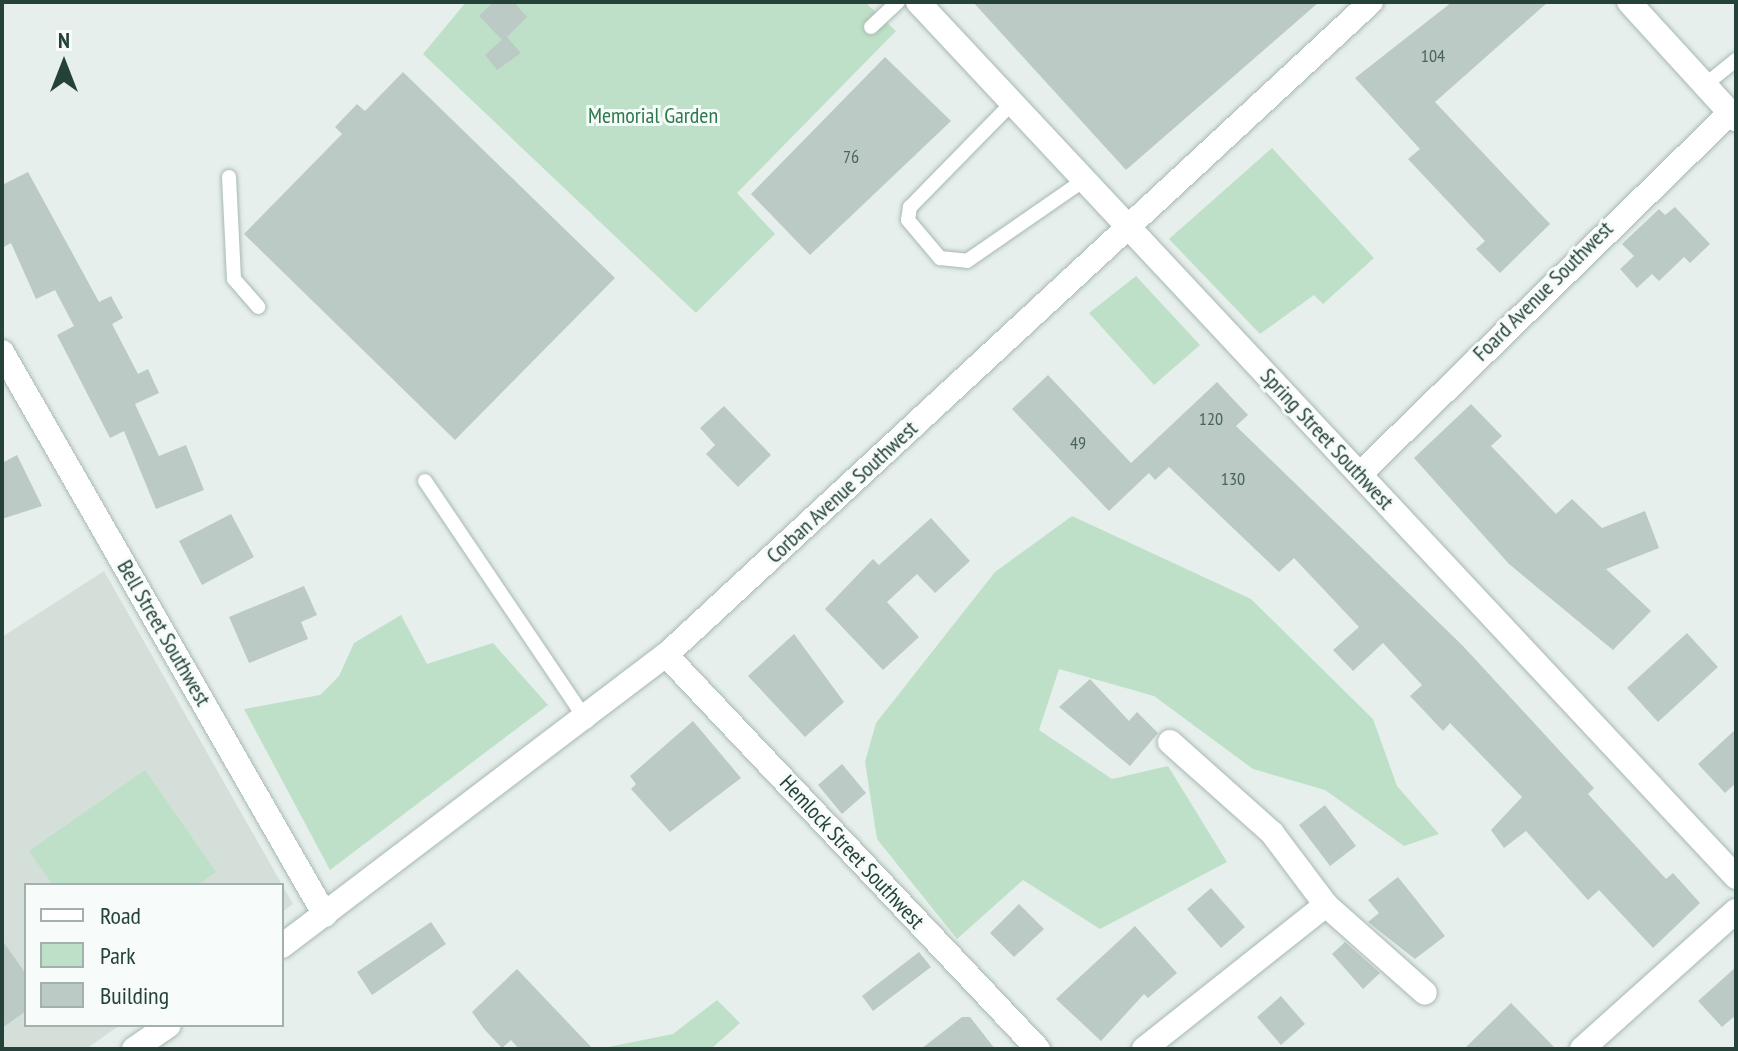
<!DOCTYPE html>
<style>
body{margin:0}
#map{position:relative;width:1738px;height:1051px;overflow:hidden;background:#e6efeb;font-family:"PT Sans Narrow",sans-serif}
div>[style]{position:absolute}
.built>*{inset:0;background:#d4dfda}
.green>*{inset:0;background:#bfe0c8}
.building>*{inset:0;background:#bbcac4}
.roads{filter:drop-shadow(0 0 2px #a8b8b2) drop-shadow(0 0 2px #a8b8b2)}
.lane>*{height:14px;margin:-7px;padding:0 7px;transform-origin:7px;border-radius:7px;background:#fff}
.street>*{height:24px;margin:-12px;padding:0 12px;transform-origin:12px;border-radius:12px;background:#fff}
.secondary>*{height:24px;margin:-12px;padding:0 12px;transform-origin:12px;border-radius:12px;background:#fff}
span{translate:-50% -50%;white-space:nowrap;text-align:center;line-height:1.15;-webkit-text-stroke:6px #f7fbf9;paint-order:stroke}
.number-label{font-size:18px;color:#4a645c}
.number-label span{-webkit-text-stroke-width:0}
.park-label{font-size:22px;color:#2d7a4b}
.street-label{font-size:22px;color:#24423a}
.frame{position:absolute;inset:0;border:4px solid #24423a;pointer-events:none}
.legend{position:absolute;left:24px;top:883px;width:260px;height:144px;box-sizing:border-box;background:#f7fbf9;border:2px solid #a3b1ad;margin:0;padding:10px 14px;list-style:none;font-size:24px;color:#24423a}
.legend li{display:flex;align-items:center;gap:16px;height:40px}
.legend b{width:40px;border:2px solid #a3b1ad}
.north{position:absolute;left:24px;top:24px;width:80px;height:80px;-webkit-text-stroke:6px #f7fbf9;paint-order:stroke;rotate:0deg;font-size:22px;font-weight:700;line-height:32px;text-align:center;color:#24423a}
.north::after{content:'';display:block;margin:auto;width:28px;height:36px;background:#24423a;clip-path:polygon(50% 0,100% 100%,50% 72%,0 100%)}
</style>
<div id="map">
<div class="built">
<div style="clip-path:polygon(104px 571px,293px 904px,282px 912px,282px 885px,26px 885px,26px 1025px,120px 1025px,86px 1049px,2px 1049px,2px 637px)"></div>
</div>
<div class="green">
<div style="clip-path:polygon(466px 2px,865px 2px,896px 31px,737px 193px,775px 234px,696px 313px,423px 54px)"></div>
<div style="clip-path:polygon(1272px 148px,1374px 258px,1323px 304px,1314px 295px,1260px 334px,1169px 239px)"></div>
<div style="clip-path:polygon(1136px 276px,1200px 345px,1154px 385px,1089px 313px)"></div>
<div style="clip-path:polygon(1072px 516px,1251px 599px,1373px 719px,1397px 786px,1439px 834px,1404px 846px,1325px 790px,1253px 769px,1154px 696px,1059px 669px,1039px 730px,1112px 779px,1168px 766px,1227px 862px,1100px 929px,1023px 880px,957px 939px,877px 839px,865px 762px,876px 723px,995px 572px)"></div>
<div style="clip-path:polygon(401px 615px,427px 664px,493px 643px,548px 705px,330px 870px,244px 709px,320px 695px,339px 676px,354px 643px)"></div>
<div style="clip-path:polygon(145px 770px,216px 872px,198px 885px,53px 885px,29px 851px)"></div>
<div style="clip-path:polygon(717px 1000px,740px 1023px,711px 1049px,598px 1049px,673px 1034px)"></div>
</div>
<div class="building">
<div style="clip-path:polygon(493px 2px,514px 2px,527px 17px,507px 37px,521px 53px,497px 70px,485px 55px,502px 40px,479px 16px)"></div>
<div style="clip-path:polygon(973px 2px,1319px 2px,1126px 170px)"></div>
<div style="clip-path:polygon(1452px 2px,1548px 2px,1435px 102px,1550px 224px,1500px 273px,1476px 249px,1485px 241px,1408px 159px,1420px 149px,1355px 78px)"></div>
<div style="clip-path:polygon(885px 57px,951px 121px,810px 255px,751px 194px)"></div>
<div style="clip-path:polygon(403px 72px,615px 278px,455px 440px,244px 234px,342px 134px,335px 127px,357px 104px,365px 111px)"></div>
<div style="clip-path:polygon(28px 172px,99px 302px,111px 296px,123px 318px,112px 324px,138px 374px,148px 369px,159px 393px,135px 404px,159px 456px,186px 445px,204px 490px,156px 509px,124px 431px,110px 438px,57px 335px,74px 326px,55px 290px,36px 299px,11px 243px,2px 248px,2px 185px)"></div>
<div style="clip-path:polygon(1675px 207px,1710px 244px,1690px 263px,1684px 257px,1659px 281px,1652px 274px,1637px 288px,1620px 269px,1634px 256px,1622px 244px,1659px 209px,1665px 215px)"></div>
<div style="clip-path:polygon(1048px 375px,1131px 463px,1217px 382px,1248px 415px,1236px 426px,1463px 646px,1594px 788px,1588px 794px,1666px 879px,1673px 873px,1700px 903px,1653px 948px,1599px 890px,1588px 900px,1526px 831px,1504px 848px,1491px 830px,1522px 797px,1450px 723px,1443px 731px,1410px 696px,1422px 685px,1383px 643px,1353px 671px,1333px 650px,1359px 627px,1294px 558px,1279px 572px,1169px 467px,1155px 480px,1149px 473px,1109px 511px,1012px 409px)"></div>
<div style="clip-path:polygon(1471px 404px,1502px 436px,1491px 446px,1556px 514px,1572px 499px,1602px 528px,1645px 511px,1659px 548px,1606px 569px,1651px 611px,1613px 650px,1509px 564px,1414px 458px)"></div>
<div style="clip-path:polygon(724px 406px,771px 455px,738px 487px,706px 454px,715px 445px,700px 428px)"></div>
<div style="clip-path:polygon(17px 455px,42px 506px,2px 519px,2px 463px)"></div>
<div style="clip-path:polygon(231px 514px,254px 557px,202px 585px,179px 541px)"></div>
<div style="clip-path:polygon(931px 518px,970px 561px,935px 593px,917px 574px,887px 602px,919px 637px,883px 670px,825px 609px,873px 559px,879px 565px)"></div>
<div style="clip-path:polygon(304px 586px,317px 615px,301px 622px,308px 639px,249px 663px,229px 617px)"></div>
<div style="clip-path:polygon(1687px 633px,1718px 667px,1658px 722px,1627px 688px)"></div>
<div style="clip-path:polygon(794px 634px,844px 702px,805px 737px,748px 676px)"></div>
<div style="clip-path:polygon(1090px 679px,1129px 721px,1137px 712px,1158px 733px,1130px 766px,1059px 707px)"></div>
<div style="clip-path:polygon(693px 721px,741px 778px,670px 832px,631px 789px,636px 784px,630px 776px)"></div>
<div style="clip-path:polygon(1736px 729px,1736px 783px,1725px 793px,1698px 764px)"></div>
<div style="clip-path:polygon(842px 764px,866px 793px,842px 814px,818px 785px)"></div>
<div style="clip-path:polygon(1325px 805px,1356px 846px,1330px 866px,1299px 825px)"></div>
<div style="clip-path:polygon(1398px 877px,1445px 936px,1415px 959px,1368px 922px,1379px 913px,1368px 900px)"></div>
<div style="clip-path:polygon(1211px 888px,1245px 927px,1221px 948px,1187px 909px)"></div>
<div style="clip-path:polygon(1019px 904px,1044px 929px,1014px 957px,990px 933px)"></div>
<div style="clip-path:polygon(431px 922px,446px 944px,372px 995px,357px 972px)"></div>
<div style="clip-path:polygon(1135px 926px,1177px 973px,1148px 998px,1144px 994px,1101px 1041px,1056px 999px)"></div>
<div style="clip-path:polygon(2px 940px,26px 974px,26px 1011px,2px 1028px)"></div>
<div style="clip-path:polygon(1345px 942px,1380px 973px,1363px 989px,1332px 954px)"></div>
<div style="clip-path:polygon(919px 952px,931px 967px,873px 1011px,862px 996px)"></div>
<div style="clip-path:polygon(1736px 967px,1736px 1015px,1722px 1027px,1698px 1001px)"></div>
<div style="clip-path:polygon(517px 969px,593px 1049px,519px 1049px,511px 1040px,502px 1048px,484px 1029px,472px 1012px)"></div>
<div style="clip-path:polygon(1281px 996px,1305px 1024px,1281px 1045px,1257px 1017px)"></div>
<div style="clip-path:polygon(1511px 1003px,1556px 1049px,1464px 1049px)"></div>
<div style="clip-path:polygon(962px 1017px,970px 1017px,995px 1049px,921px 1049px)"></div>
</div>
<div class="roads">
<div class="lane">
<div style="left:871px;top:27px;width:37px;rotate:-43deg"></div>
<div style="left:1705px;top:85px;width:40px;rotate:-39deg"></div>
<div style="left:1012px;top:103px;width:146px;rotate:134.4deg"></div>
<div style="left:910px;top:207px;width:13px;rotate:99deg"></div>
<div style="left:908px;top:220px;width:50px;rotate:49.9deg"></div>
<div style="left:940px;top:258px;width:27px;rotate:6deg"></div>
<div style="left:967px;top:261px;width:142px;rotate:-34.7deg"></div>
<div style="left:229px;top:177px;width:102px;rotate:87.2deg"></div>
<div style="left:234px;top:279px;width:37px;rotate:49deg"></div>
<div style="left:425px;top:481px;width:290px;rotate:56deg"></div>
</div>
<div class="street">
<div style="left:2px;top:352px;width:649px;rotate:60.16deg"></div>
<div style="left:1360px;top:474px;width:517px;rotate:-44.29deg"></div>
<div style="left:666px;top:655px;width:542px;rotate:46.65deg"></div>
<div style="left:1170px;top:742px;width:137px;rotate:41.7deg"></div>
<div style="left:1272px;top:833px;width:90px;rotate:53.1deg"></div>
<div style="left:1326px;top:905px;width:132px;rotate:41.6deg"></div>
<div style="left:1144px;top:1049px;width:232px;rotate:-38.4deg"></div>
<div style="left:1582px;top:1049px;width:207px;rotate:-41.9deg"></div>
</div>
<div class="secondary">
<div style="left:918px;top:2px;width:1198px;rotate:46.93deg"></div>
<div style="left:1629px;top:2px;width:159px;rotate:47.6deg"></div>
<div style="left:282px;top:946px;width:482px;rotate:-37.2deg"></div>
<div style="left:666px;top:655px;width:961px;rotate:-42.81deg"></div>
<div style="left:134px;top:1049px;width:42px;rotate:-34.4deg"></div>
</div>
</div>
<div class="number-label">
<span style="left:1433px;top:56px">104</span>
<span style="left:851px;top:157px">76</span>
<span style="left:1211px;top:419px">120</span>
<span style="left:1078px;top:443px">49</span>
<span style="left:1233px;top:479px">130</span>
</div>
<div class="park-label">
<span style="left:653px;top:116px">Memorial Garden</span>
</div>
<div class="street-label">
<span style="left:1543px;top:291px;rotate:-45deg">Foard Avenue Southwest</span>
<span style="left:1327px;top:439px;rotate:47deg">Spring Street Southwest</span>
<span style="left:842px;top:492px;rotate:-43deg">Corban Avenue Southwest</span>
<span style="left:164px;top:633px;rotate:60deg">Bell Street Southwest</span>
<span style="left:852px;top:852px;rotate:47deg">Hemlock Street Southwest</span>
</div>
<div class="frame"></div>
<ul class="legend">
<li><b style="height:10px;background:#fff"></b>Road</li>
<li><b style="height:22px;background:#bfe0c8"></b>Park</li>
<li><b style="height:22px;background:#bbcac4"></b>Building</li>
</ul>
<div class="north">N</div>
</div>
